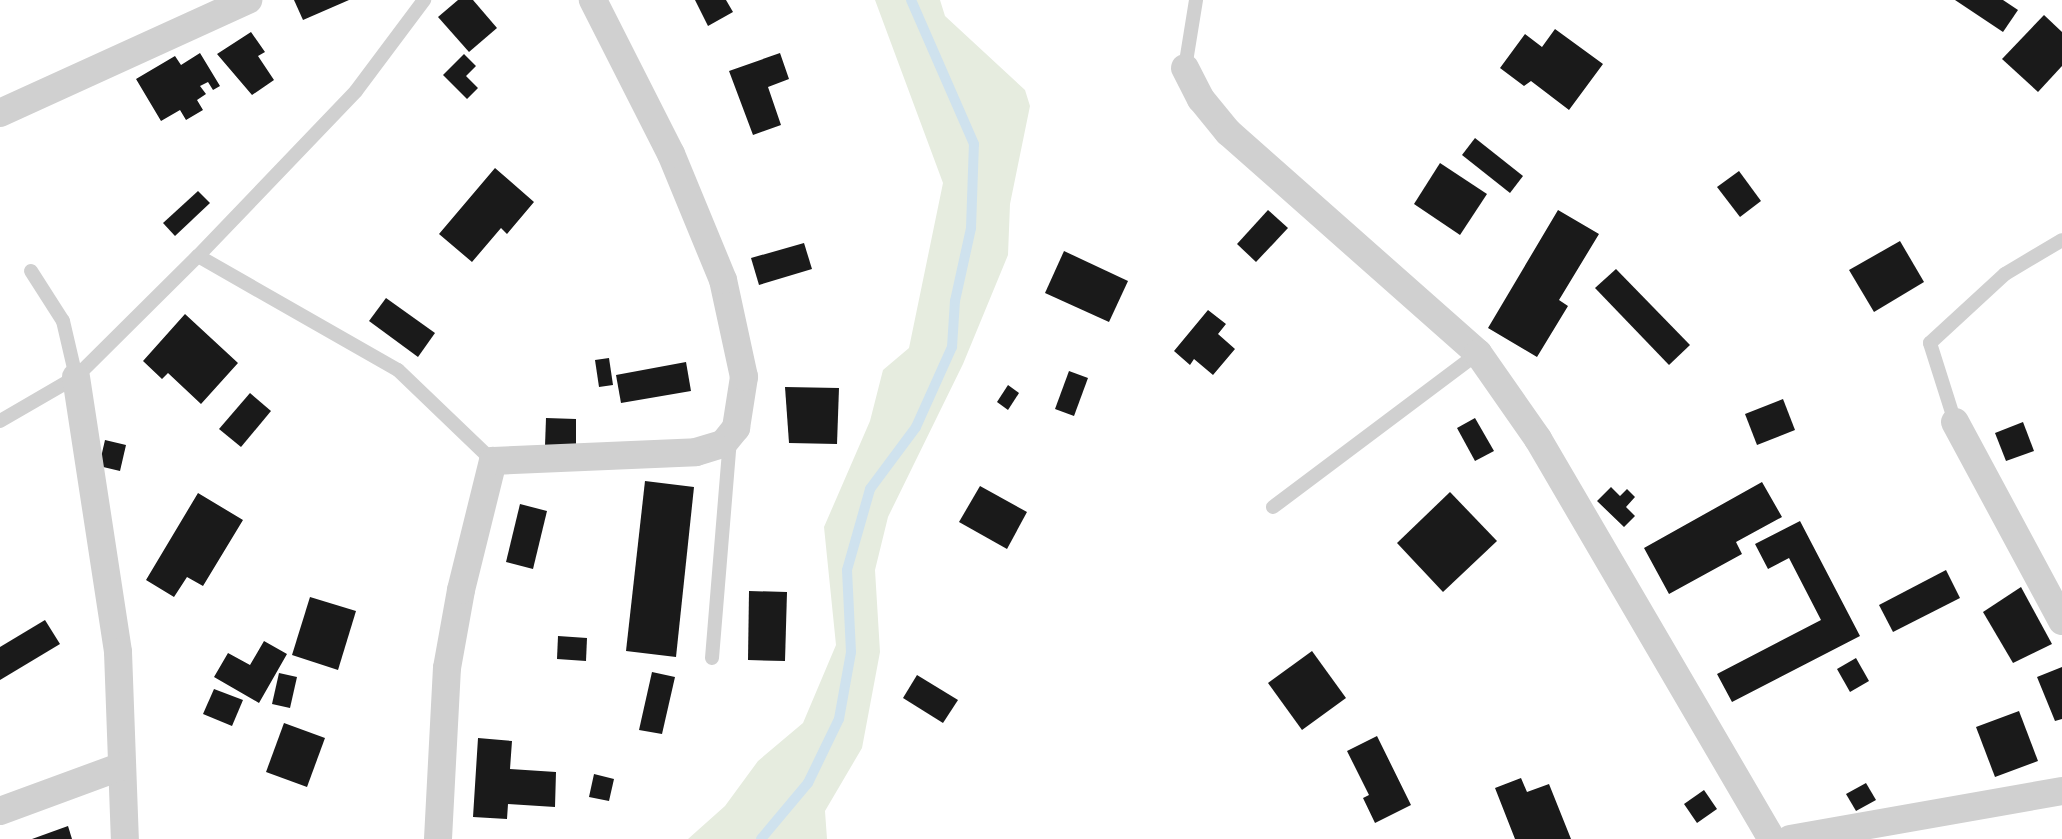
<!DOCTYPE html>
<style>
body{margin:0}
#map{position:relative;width:2062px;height:839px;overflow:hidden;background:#fff;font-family:Barlow,sans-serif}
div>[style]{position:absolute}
.green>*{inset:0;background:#e6ecdf}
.stream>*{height:10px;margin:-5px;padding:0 5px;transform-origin:5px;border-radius:5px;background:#cfe2ee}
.building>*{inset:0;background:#1a1a1a}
.service>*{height:14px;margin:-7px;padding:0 7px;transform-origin:7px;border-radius:7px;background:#d0d0d0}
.minor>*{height:28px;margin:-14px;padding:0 14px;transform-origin:14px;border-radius:14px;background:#d0d0d0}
span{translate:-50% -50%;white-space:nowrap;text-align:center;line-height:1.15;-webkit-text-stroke:7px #fff;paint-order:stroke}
</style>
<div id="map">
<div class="green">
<div style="clip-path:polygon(875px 0,940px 0,945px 16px,1025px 90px,1030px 106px,1010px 204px,1008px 255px,963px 364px,888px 517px,875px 570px,880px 652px,862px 748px,825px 811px,827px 839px,688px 839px,725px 806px,758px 761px,803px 723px,836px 645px,824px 527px,870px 421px,883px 370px,909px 348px,943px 183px)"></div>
</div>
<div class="stream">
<div style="left:761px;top:839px;width:73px;rotate:-50deg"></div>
<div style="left:808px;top:783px;width:71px;rotate:-64.2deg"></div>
<div style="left:839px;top:719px;width:68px;rotate:-79.8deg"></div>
<div style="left:851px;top:652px;width:82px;rotate:-92.8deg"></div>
<div style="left:847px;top:570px;width:84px;rotate:-74.1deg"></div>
<div style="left:870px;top:489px;width:77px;rotate:-53.4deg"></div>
<div style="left:916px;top:427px;width:88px;rotate:-65.8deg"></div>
<div style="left:952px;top:347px;width:46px;rotate:-86.3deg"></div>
<div style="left:955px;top:301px;width:75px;rotate:-77.6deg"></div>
<div style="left:971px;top:228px;width:84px;rotate:-88deg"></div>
<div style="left:974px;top:144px;width:157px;rotate:-113.6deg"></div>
</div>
<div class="building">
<div style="clip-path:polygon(294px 0,349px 0,303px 20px)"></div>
<div style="clip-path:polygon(458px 0,473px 0,497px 28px,469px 52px,438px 17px)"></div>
<div style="clip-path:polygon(695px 0,726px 0,733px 12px,708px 26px)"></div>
<div style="clip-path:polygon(1955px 0,2003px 0,2018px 10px,2003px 32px)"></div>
<div style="clip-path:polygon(2044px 15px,2062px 32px,2062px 66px,2038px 92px,2002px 59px)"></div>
<div style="clip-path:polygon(1555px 29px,1603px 64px,1569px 110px,1531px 81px,1524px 86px,1500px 68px,1525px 34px,1542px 47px)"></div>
<div style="clip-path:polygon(251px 32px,265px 52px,258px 56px,274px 80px,252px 95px,217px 54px)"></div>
<div style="clip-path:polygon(200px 53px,220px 86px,213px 90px,208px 82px,200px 86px,206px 94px,197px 100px,203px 110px,186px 120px,180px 110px,161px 121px,136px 79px,175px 56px,181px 65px)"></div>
<div style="clip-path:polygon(780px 53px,789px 79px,768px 87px,781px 125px,753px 135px,729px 71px)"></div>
<div style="clip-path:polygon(464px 54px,476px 66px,466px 76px,478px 88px,467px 99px,443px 75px)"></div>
<div style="clip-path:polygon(1475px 138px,1523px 176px,1510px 193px,1462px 155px)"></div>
<div style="clip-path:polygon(1440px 163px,1487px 194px,1460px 235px,1414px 204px)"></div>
<div style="clip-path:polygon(495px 168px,534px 202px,507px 234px,501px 228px,472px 262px,439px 234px)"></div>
<div style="clip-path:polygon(1739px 171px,1761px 201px,1740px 217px,1717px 187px)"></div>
<div style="clip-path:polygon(198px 191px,210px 203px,175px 236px,163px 223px)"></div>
<div style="clip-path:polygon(1268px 210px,1288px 228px,1256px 262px,1237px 244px)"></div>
<div style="clip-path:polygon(1558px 210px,1599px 234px,1559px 300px,1568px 306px,1537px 357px,1488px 328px)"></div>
<div style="clip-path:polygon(1900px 241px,1924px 282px,1874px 312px,1849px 270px)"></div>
<div style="clip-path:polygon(804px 243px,812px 269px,759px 285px,751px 258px)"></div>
<div style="clip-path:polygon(1064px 251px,1128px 281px,1109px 322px,1045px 293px)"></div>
<div style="clip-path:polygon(1616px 269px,1690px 345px,1669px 365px,1595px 288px)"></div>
<div style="clip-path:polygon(386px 298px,435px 333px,418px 357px,369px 321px)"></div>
<div style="clip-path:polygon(1208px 310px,1226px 324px,1218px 334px,1235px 349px,1213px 375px,1194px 359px,1190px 365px,1174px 351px)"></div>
<div style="clip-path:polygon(185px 314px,238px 363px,201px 404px,168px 373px,162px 379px,143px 361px)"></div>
<div style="clip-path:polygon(609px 358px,613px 385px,599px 387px,595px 360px)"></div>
<div style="clip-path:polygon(686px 362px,691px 391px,621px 403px,616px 375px)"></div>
<div style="clip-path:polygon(1069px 371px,1088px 378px,1074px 416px,1055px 409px)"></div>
<div style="clip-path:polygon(1008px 385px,1019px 393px,1008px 410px,997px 402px)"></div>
<div style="clip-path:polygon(785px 387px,839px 388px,837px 444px,789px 443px)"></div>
<div style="clip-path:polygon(250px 393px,271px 411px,241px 447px,219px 429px)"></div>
<div style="clip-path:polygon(1783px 399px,1795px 430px,1757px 445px,1745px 414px)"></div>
<div style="clip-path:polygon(546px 418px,576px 419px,576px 447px,545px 446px)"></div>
<div style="clip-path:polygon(1475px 418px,1494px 451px,1475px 461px,1457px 428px)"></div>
<div style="clip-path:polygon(2023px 422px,2034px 451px,2006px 461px,1995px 433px)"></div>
<div style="clip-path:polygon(105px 440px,126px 445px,120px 471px,99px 466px)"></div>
<div style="clip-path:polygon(645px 481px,694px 487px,676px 657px,626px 651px)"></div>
<div style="clip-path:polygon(1762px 482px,1782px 517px,1736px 542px,1742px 554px,1669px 594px,1644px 548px)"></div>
<div style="clip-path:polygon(980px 486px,1027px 512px,1007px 549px,959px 522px)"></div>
<div style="clip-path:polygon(1611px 487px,1620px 496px,1627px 489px,1635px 497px,1626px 507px,1635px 516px,1624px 527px,1597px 501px)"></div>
<div style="clip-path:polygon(1450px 492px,1497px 541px,1443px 592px,1397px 543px)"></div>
<div style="clip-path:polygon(198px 493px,243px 520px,203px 586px,187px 577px,174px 597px,146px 580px)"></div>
<div style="clip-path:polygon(520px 504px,547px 511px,533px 569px,506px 562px)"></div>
<div style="clip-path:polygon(1800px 521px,1860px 636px,1732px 702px,1717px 674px,1821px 620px,1789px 558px,1768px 569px,1755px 544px)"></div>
<div style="clip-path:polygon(1946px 570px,1960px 598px,1893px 632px,1879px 605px)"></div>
<div style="clip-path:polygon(2021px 587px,2052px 644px,2013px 663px,1983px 612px)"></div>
<div style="clip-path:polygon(749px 591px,787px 592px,785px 661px,748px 660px)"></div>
<div style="clip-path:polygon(310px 597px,356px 611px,338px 670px,292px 655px)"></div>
<div style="clip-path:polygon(45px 620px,60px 644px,0 680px,0 647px)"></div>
<div style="clip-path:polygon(558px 636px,587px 638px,586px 661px,557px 659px)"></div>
<div style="clip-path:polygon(264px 641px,287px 654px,259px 703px,214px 677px,228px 653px,250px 665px)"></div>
<div style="clip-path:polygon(1312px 651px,1346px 698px,1302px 730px,1268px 683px)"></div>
<div style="clip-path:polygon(1856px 658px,1869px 681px,1850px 692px,1837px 669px)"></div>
<div style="clip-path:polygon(2062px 667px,2062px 719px,2055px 721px,2037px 677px)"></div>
<div style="clip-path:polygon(652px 672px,675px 677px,662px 734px,639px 730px)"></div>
<div style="clip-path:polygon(279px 673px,297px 677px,290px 708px,272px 704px)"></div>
<div style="clip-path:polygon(917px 675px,958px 700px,943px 723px,903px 698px)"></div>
<div style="clip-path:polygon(214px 689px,243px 700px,232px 726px,203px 714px)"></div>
<div style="clip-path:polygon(2019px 711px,2038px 761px,1995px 777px,1976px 727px)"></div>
<div style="clip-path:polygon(284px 723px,325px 738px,307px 787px,266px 772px)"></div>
<div style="clip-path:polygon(1377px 736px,1411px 805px,1375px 823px,1363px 798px,1369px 795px,1347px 751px)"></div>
<div style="clip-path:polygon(478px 738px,512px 741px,510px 769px,556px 772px,555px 807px,508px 804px,507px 819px,473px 817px)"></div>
<div style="clip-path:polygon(594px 774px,614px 779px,609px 801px,589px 797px)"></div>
<div style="clip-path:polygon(1521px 778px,1527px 792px,1549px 784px,1571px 839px,1515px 839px,1495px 788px)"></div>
<div style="clip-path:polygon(1866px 783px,1876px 800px,1856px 811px,1846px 794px)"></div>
<div style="clip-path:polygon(1704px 790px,1717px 809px,1697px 823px,1684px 804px)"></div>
<div style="clip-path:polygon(68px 826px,72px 839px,32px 839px)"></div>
</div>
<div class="service">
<div style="left:1185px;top:68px;width:69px;rotate:-80.8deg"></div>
<div style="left:198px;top:256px;width:230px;rotate:29.7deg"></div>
<div style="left:398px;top:370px;width:132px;rotate:43.8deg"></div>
<div style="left:31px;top:271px;width:59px;rotate:57.4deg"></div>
<div style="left:63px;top:321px;width:57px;rotate:76.9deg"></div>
<div style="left:0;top:421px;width:88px;rotate:-30.1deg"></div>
<div style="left:76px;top:377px;width:172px;rotate:-44.8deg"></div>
<div style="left:198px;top:256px;width:228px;rotate:-46.2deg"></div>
<div style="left:356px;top:91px;width:114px;rotate:-53.2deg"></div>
<div style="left:1955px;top:422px;width:83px;rotate:-107.6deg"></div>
<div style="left:1930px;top:343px;width:102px;rotate:-42.6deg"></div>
<div style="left:2005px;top:274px;width:66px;rotate:-30.8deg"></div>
<div style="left:1273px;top:507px;width:256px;rotate:-36.9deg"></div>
<div style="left:712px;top:658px;width:219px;rotate:-85.3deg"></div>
</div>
<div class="minor">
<div style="left:1185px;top:68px;width:35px;rotate:63deg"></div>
<div style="left:1201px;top:99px;width:43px;rotate:50.7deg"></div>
<div style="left:1228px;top:132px;width:334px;rotate:41.5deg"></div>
<div style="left:1478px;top:353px;width:105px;rotate:55.1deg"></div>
<div style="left:1538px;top:439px;width:463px;rotate:59.7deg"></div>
<div style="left:0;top:113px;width:273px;rotate:-24.5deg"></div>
<div style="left:76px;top:377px;width:278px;rotate:81.3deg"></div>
<div style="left:118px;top:652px;width:187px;rotate:87.9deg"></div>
<div style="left:1955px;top:422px;width:226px;rotate:61.7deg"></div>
<div style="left:0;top:811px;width:130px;rotate:-20.2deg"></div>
<div style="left:438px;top:839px;width:171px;rotate:-87deg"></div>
<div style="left:447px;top:668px;width:79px;rotate:-79.8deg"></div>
<div style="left:461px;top:590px;width:133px;rotate:-76.1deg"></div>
<div style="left:493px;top:461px;width:203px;rotate:-2.5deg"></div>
<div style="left:696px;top:452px;width:28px;rotate:-17deg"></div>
<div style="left:723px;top:444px;width:21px;rotate:-51deg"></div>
<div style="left:736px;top:428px;width:52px;rotate:-81.1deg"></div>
<div style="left:744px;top:377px;width:99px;rotate:-102.2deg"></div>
<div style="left:723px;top:280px;width:136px;rotate:-112.4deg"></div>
<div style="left:671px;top:154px;width:173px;rotate:-116.9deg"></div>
<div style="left:1790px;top:839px;width:276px;rotate:-10deg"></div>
</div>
</div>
